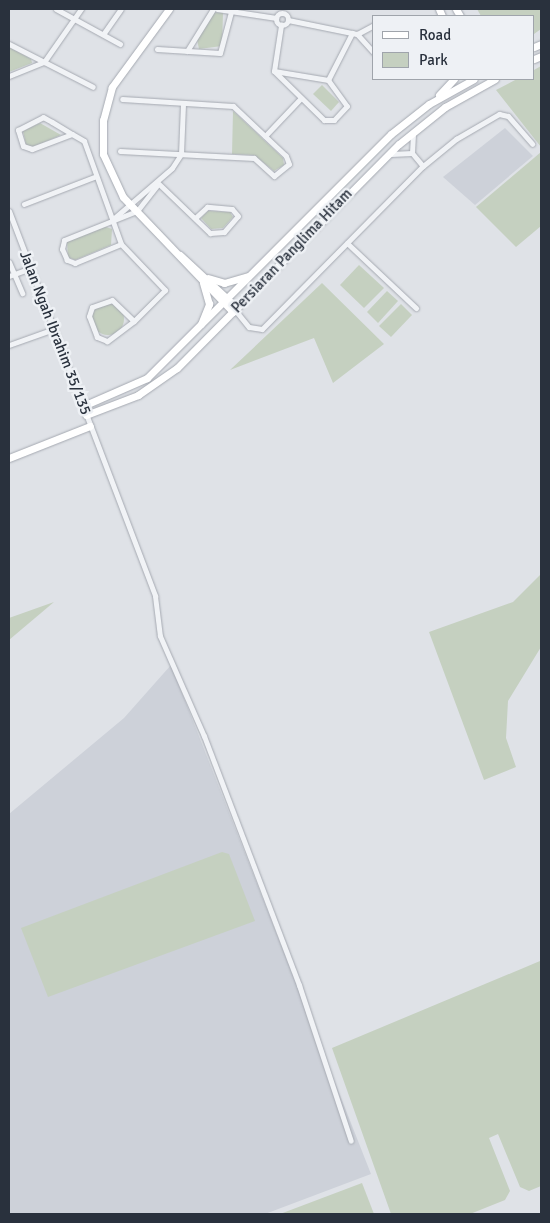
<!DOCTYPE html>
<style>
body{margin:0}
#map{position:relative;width:550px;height:1223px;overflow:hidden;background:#dfe2e7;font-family:Signika,sans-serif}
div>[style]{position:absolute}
.built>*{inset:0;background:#cdd1d9}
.green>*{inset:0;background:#c5d0c0}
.round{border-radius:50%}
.roads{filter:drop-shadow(0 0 1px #a5a9b1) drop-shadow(0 0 1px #a5a9b1)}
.street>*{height:5px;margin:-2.5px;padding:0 2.5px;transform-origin:2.5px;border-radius:2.5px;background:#f1f3f6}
.street>.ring{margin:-2.5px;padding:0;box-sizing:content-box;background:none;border:5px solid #f1f3f6;border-radius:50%}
.secondary>*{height:7px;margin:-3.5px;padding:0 3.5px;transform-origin:3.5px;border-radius:3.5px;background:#fff}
span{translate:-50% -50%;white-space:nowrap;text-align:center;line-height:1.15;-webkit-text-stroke:5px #eef1f5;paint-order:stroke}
.street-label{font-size:15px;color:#29313d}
.frame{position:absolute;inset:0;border:10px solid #29313d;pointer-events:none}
.legend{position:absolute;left:372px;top:15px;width:162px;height:65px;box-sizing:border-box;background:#eef1f5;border:1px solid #9fa4ab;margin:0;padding:6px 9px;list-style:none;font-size:15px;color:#29313d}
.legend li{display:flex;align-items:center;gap:10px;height:25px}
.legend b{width:25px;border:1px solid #9fa4ab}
</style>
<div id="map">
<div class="built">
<div style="clip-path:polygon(505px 128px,533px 156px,475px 205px,443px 177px)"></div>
<div style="clip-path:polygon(171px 665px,371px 1174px,265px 1214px,9px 1214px,9px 814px,124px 718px)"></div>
</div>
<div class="green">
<div style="clip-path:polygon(477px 9px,541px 9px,541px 29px,534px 34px,534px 16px,481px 16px)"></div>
<div style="clip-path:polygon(223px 12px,222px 46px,199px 49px,197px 39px,212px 13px)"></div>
<div style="clip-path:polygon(9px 47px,31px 59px,32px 63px,9px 72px)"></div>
<div style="clip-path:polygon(541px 66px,541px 147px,496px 90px,517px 79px,534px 79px,534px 70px)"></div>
<div style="clip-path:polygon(322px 85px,339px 102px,331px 111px,313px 94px)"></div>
<div style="clip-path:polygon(233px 111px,283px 158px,284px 165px,274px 171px,254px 155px,232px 154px)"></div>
<div style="clip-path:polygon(40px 123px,61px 135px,33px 147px,26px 145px,23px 131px)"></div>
<div style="clip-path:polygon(541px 152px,541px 226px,516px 247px,476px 207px)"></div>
<div style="clip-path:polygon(208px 211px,230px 212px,233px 217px,223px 228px,211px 229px,201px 218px)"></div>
<div style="clip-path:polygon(103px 226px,112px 229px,111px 245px,75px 260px,68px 257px,67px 241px)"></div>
<div style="clip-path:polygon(359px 265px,384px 288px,364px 308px,340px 285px)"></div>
<div style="clip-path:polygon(322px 283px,384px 344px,333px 383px,314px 338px,230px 370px)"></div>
<div style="clip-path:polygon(387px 291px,398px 301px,378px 323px,367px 312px)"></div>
<div class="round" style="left:92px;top:303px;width:32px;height:32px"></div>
<div style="clip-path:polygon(401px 304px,412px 315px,391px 337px,379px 326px)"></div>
<div style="clip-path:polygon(541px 574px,541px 647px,508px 701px,506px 738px,516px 767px,484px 780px,429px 632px,513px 602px)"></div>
<div style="clip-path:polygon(54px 602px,9px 640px,9px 618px)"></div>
<div style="clip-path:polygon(222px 852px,229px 854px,255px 921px,48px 997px,21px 928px)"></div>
<div style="clip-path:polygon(540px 961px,541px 1186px,529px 1191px,520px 1187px,498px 1134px,489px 1138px,510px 1191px,505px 1200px,470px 1214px,391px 1214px,332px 1048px)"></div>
<div style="clip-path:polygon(362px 1183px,374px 1214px,280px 1214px)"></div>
</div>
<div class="roads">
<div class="street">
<div style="left:56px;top:9px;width:73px;rotate:28.7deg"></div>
<div style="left:217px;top:9px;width:60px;rotate:8.7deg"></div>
<div class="ring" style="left:276px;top:13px;width:7px;height:7px"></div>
<div style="left:288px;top:20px;width:70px;rotate:11.5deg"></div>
<div style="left:374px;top:25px;width:19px;rotate:152deg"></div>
<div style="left:357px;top:34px;width:25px;rotate:48deg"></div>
<div style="left:104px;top:33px;width:29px;rotate:-55deg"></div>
<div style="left:9px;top:44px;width:94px;rotate:27.1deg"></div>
<div style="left:157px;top:49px;width:63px;rotate:3.6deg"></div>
<div style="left:220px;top:53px;width:42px;rotate:-75deg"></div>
<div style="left:187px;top:51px;width:49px;rotate:-58.2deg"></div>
<div style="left:44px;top:62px;width:65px;rotate:-55.1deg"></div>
<div style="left:274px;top:71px;width:55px;rotate:9.5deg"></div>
<div style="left:328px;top:80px;width:32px;rotate:54deg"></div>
<div style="left:347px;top:106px;width:19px;rotate:133deg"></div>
<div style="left:334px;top:120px;width:10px;rotate:180deg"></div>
<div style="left:324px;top:120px;width:70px;rotate:-135.6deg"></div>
<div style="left:274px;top:71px;width:47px;rotate:-81.3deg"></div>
<div style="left:9px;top:76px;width:38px;rotate:-22deg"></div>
<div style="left:328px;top:80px;width:53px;rotate:-62.9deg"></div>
<div style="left:72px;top:134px;width:43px;rotate:159.4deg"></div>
<div style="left:32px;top:149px;width:9px;rotate:-162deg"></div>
<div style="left:23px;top:146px;width:17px;rotate:-107deg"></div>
<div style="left:18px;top:130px;width:28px;rotate:-27deg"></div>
<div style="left:43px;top:117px;width:10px;rotate:29deg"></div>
<div style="left:52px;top:122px;width:23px;rotate:31deg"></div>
<div style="left:72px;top:134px;width:14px;rotate:30deg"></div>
<div style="left:84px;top:141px;width:109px;rotate:70.2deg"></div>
<div style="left:121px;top:244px;width:64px;rotate:46.3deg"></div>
<div style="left:165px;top:290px;width:44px;rotate:135deg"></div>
<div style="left:134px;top:321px;width:34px;rotate:143deg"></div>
<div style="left:107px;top:341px;width:11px;rotate:-158deg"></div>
<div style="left:97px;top:337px;width:22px;rotate:-111deg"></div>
<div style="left:89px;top:316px;width:9px;rotate:-72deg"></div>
<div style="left:92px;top:307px;width:21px;rotate:-19deg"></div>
<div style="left:112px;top:300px;width:30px;rotate:44deg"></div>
<div style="left:413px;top:134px;width:19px;rotate:93deg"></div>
<div style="left:412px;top:153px;width:17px;rotate:50deg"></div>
<div style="left:265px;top:136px;width:51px;rotate:-46.6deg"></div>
<div style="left:120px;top:151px;width:134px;rotate:3deg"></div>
<div style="left:254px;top:158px;width:27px;rotate:42deg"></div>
<div style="left:274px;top:176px;width:19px;rotate:-39deg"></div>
<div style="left:289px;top:164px;width:9px;rotate:-111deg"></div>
<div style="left:286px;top:156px;width:73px;rotate:-136.7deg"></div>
<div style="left:233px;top:106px;width:111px;rotate:-176.4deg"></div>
<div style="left:391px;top:154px;width:21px;rotate:-3deg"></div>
<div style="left:159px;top:184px;width:71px;rotate:43.9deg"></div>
<div style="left:210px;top:233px;width:14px;rotate:-4deg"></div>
<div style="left:224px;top:232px;width:21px;rotate:-49deg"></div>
<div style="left:238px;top:216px;width:9px;rotate:-131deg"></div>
<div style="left:232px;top:209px;width:25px;rotate:-175deg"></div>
<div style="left:207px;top:207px;width:16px;rotate:137deg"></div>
<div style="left:24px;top:204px;width:75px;rotate:-21.1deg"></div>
<div style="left:9px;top:211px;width:412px;rotate:69.2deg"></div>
<div style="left:155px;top:596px;width:40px;rotate:82.9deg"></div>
<div style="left:160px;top:636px;width:109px;rotate:66.3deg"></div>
<div style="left:204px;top:736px;width:267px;rotate:69.1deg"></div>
<div style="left:299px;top:985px;width:164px;rotate:71.6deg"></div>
<div style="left:112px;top:220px;width:79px;rotate:-40.9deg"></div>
<div style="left:172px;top:168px;width:17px;rotate:-57deg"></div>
<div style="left:181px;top:154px;width:50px;rotate:-87.7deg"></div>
<div style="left:347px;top:243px;width:95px;rotate:43.3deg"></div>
<div style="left:121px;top:244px;width:50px;rotate:157.6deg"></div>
<div style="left:75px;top:263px;width:9px;rotate:-159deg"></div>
<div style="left:67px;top:260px;width:12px;rotate:-114deg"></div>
<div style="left:62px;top:249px;width:9px;rotate:-77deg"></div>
<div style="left:64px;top:240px;width:79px;rotate:-21.7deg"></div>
<div style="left:137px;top:211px;width:33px;rotate:-52deg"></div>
<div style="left:9px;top:262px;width:34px;rotate:67deg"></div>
<div style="left:9px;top:276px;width:23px;rotate:-20deg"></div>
<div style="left:235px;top:310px;width:22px;rotate:51deg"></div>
<div style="left:249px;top:327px;width:13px;rotate:9deg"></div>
<div style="left:262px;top:329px;width:229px;rotate:-45.4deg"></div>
<div style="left:423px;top:166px;width:43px;rotate:-39.3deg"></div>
<div style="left:456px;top:139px;width:50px;rotate:-30.2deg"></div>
<div style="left:499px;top:114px;width:9px;rotate:13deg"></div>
<div style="left:508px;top:116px;width:37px;rotate:49deg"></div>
<div style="left:9px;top:345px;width:48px;rotate:-19.6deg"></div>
</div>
<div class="secondary">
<div style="left:169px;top:9px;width:97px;rotate:126.2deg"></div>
<div style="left:112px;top:87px;width:34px;rotate:105deg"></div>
<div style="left:103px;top:120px;width:34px;rotate:90deg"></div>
<div style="left:103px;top:154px;width:47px;rotate:65.1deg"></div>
<div style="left:123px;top:197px;width:159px;rotate:46.3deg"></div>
<div style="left:439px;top:9px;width:8px;rotate:67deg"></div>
<div style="left:456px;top:9px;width:8px;rotate:60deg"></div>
<div style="left:534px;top:47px;width:8px;rotate:-23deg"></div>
<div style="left:534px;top:59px;width:8px;rotate:-23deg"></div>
<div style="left:439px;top:95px;width:22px;rotate:-47deg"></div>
<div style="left:180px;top:255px;width:78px;rotate:42.9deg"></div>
<div style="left:208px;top:278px;width:17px;rotate:17deg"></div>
<div style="left:224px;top:283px;width:25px;rotate:-16deg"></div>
<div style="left:201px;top:324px;width:22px;rotate:-68deg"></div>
<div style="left:209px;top:304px;width:22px;rotate:-106deg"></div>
<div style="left:83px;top:406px;width:70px;rotate:-23.6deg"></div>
<div style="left:147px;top:378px;width:345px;rotate:-45deg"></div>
<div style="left:391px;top:134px;width:48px;rotate:-38.3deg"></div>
<div style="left:429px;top:104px;width:51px;rotate:-29.1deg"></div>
<div style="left:86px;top:415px;width:56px;rotate:-21deg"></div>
<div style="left:138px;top:395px;width:47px;rotate:-34.7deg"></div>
<div style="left:177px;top:368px;width:315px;rotate:-45.3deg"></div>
<div style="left:399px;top:144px;width:59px;rotate:-38.8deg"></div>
<div style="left:445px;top:107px;width:57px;rotate:-29.2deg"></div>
<div style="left:9px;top:458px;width:87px;rotate:-21.6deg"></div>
</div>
</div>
<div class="street-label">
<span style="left:292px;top:251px;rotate:-46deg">Persiaran Panglima Hitam</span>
<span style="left:55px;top:333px;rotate:69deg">Jalan Ngah Ibrahim 35/135</span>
</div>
<div class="frame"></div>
<ul class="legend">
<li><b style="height:6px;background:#fff"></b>Road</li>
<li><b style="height:14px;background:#c5d0c0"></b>Park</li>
</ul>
</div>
